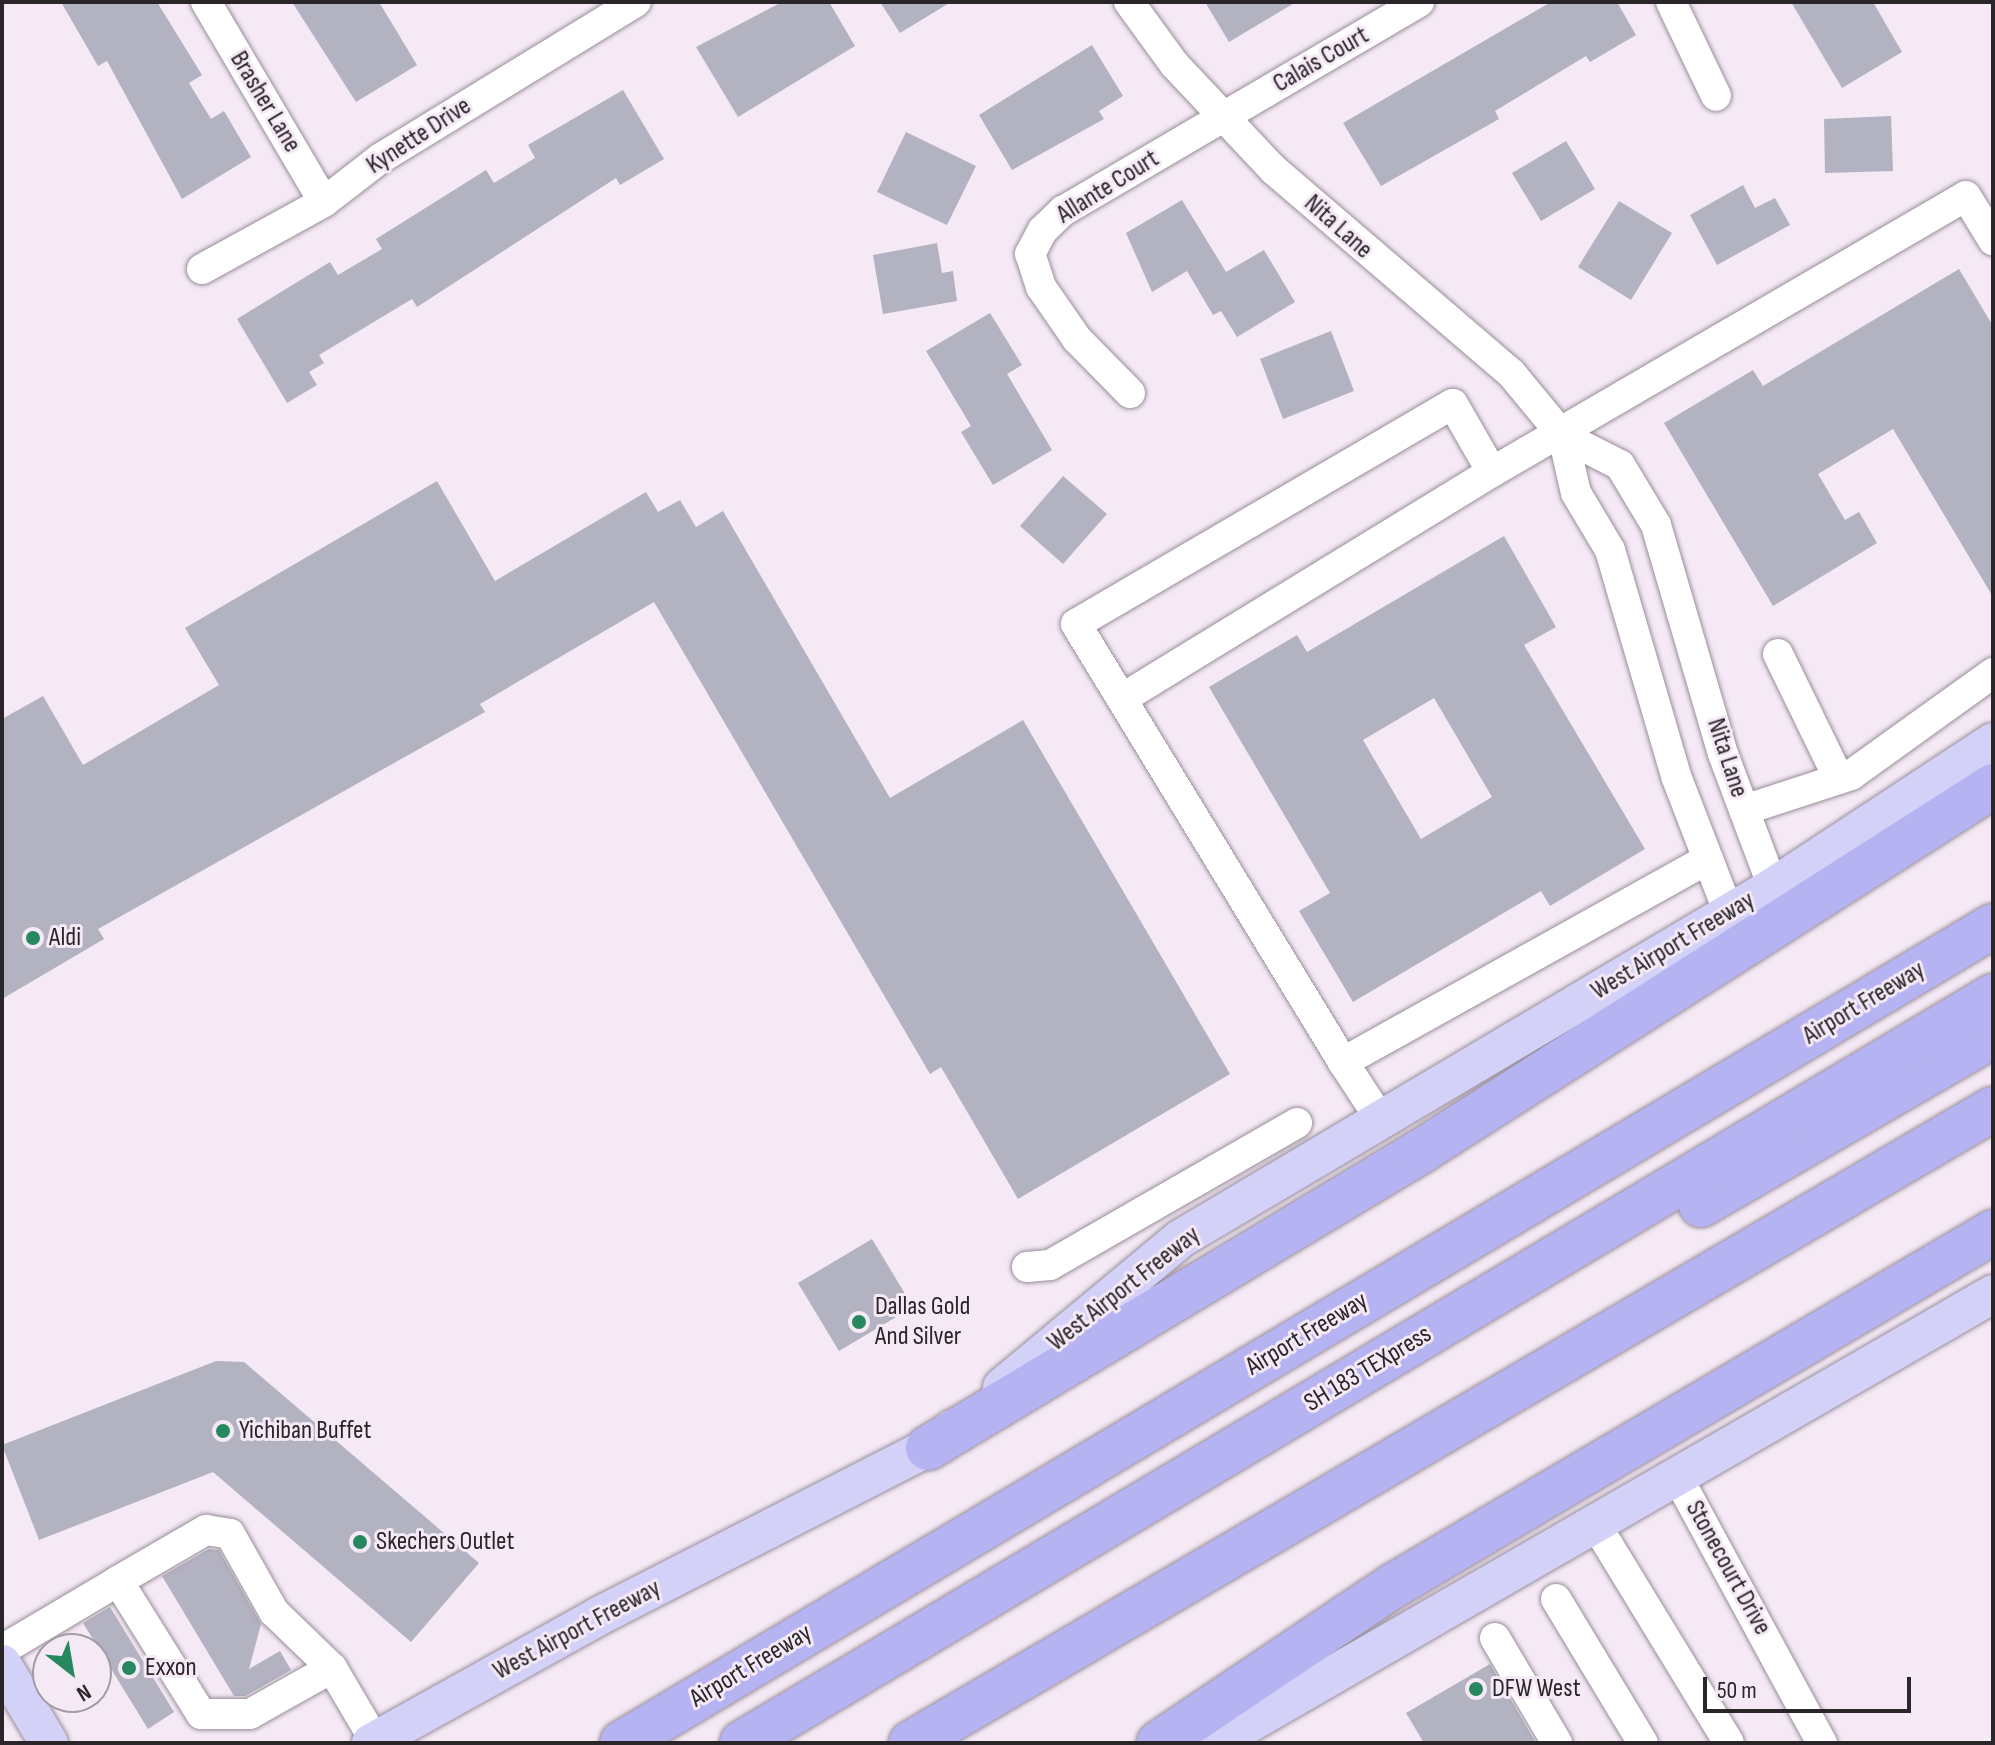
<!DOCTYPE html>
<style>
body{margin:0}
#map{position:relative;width:1995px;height:1745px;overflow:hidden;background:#f4e9f5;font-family:"Sofia Sans Condensed",sans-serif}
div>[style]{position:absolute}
.building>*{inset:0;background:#b3b2c1}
.roads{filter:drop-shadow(0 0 2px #998e9a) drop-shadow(0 0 2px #998e9a)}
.minor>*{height:30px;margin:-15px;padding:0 15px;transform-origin:15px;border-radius:15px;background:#fff}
.major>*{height:38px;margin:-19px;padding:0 19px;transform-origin:19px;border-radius:19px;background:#d3d1f7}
.highway>*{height:44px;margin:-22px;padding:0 22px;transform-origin:22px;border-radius:22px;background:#b6b3f2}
.dots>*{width:22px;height:22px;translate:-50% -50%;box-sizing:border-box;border:4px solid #f4e9f5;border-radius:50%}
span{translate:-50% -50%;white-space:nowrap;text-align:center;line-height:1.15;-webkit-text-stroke:6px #f4e9f5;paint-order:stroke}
.street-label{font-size:26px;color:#292529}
.poi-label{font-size:26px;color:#292529}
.left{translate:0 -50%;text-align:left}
.frame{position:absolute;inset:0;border:4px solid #292529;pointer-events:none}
.north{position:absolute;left:32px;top:1633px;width:80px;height:80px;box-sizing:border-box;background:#f4e9f5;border:2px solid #a39ba3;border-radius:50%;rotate:149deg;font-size:22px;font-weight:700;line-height:32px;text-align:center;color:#292529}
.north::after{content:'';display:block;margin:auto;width:28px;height:36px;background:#278860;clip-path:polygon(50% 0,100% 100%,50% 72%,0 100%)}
.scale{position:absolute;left:1703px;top:1677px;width:208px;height:36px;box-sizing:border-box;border:4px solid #292529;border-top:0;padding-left:10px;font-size:24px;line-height:28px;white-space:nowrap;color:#292529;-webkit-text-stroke:6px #f4e9f5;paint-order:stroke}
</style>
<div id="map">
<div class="building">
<div style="clip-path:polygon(61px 2px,157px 2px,202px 75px,189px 83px,211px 119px,224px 111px,251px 157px,182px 199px,107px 61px,98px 66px)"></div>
<div style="clip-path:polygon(292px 2px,379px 2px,417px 65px,356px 102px)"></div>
<div style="clip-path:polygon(782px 2px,829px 2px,855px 46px,738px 117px,696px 47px)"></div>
<div style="clip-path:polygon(880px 2px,951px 2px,900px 33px)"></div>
<div style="clip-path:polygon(1205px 2px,1296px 2px,1229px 42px)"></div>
<div style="clip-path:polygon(1551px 2px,1617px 2px,1636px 35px,1590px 62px,1586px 56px,1495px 111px,1499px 119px,1381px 186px,1343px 123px)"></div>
<div style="clip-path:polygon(1791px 2px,1873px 2px,1902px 52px,1842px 88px)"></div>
<div style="clip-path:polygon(1092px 45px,1123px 96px,1099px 111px,1104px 119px,1012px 170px,979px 115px)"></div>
<div style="clip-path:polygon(623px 90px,664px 159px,620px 185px,616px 178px,417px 307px,412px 299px,319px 355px,324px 363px,309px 372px,317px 385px,287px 403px,237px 319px,330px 262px,338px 275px,382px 249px,376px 239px,486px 170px,494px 183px,535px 158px,528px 145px)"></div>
<div style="clip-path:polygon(1891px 116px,1893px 171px,1825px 173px,1824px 119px)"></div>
<div style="clip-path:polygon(906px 132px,976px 166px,947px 225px,877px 192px)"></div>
<div style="clip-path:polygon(1566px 141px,1595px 189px,1541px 221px,1512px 173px)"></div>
<div style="clip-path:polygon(1743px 185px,1755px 208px,1775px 198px,1790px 225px,1717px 265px,1690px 215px)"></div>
<div style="clip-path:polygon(1182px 200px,1226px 272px,1264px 250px,1295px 302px,1237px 337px,1221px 311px,1213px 315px,1187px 271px,1152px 292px,1126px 233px)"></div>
<div style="clip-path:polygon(1619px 201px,1672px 233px,1631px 300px,1578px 267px)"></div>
<div style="clip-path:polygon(937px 243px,942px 273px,953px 271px,957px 301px,883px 314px,873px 255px)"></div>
<div style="clip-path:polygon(1959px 269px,1993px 326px,1993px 597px,1893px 429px,1818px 474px,1845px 520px,1859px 512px,1877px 543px,1773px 606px,1664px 423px,1753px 370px,1763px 386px)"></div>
<div style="clip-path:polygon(990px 313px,1022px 365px,1007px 374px,1052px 450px,993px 485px,961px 432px,971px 426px,926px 351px)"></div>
<div style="clip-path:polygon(1331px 331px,1354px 391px,1283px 419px,1260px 359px)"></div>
<div style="clip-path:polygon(1063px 476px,1107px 514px,1063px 564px,1020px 526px)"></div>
<div style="clip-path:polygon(437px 481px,495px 581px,646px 492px,658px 512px,680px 500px,696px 527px,723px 511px,890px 798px,1023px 720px,1230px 1074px,1018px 1199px,941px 1067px,930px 1074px,654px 602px,480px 704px,485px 712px,98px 929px,104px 939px,2px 999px,2px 719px,43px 696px,83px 765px,219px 685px,185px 628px)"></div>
<div style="clip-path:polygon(evenodd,1504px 536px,1556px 627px,1524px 645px,1645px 849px,1550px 906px,1541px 891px,1353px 1002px,1299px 911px,1330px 893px,1209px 687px,1297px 635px,1307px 652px,1504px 536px,1434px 698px,1492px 797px,1421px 839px,1363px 740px,1434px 698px)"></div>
<div style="clip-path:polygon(872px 1239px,913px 1307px,839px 1351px,798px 1283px)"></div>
<div style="clip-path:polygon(216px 1361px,244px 1362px,479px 1563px,411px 1642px,213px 1472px,39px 1540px,2px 1445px)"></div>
<div style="clip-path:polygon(209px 1549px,219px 1550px,261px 1624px,249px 1669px,280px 1651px,291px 1670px,245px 1696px,234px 1696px,162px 1576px)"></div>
<div style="clip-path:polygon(110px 1607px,174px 1712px,148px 1729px,83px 1623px)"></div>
<div style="clip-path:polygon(1490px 1664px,1536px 1743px,1424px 1743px,1406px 1713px)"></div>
</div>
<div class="roads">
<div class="minor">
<div style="left:206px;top:2px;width:232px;rotate:59.5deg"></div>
<div style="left:1129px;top:2px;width:77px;rotate:54deg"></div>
<div style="left:1174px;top:64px;width:146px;rotate:46.7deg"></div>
<div style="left:1274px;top:170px;width:312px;rotate:40.6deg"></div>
<div style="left:1511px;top:373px;width:82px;rotate:50.5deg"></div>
<div style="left:1563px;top:436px;width:64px;rotate:27deg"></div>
<div style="left:1620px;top:465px;width:70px;rotate:59deg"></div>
<div style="left:1656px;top:525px;width:239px;rotate:73.7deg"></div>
<div style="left:1723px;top:754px;width:142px;rotate:69.4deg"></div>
<div style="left:1671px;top:2px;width:104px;rotate:64.4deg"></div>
<div style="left:202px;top:269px;width:139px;rotate:-28.8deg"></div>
<div style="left:324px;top:202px;width:72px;rotate:-37.7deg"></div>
<div style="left:381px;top:158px;width:299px;rotate:-31.5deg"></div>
<div style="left:1130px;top:393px;width:76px;rotate:-134.5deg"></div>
<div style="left:1077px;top:339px;width:63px;rotate:-124.7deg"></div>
<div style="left:1041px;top:287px;width:35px;rotate:-108deg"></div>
<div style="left:1030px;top:254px;width:27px;rotate:-62deg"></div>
<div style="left:1043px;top:230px;width:28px;rotate:-44deg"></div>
<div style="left:1063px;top:211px;width:413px;rotate:-30.4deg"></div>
<div style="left:1563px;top:436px;width:58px;rotate:77.2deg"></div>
<div style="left:1576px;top:493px;width:66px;rotate:59.2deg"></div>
<div style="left:1610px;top:550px;width:235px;rotate:73.7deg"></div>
<div style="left:1676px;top:776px;width:147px;rotate:68.9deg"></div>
<div style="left:1778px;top:654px;width:139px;rotate:64deg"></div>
<div style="left:1123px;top:698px;width:433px;rotate:-31.5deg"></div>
<div style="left:1744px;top:810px;width:113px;rotate:-18.1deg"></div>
<div style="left:1851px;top:775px;width:175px;rotate:-35.7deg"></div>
<div style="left:1708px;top:859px;width:418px;rotate:150.9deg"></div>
<div style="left:1343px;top:1062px;width:513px;rotate:-121.37deg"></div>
<div style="left:1076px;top:624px;width:436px;rotate:-30.3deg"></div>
<div style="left:1453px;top:404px;width:78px;rotate:60.2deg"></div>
<div style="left:1492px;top:472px;width:548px;rotate:-30.21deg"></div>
<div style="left:1966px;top:196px;width:52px;rotate:58.5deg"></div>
<div style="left:1343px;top:1062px;width:69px;rotate:56.8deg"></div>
<div style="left:1027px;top:1267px;width:23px;rotate:-5deg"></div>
<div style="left:1050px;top:1265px;width:285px;rotate:-29.9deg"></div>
<div style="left:1678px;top:1478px;width:302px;rotate:61.5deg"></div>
<div style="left:1596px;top:1525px;width:255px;rotate:58.6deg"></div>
<div style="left:118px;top:1581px;width:102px;rotate:-30.1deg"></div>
<div style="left:206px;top:1530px;width:24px;rotate:9deg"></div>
<div style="left:230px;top:1534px;width:90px;rotate:60.6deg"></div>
<div style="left:274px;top:1612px;width:81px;rotate:44deg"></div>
<div style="left:332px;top:1668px;width:85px;rotate:59.5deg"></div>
<div style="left:1556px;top:1599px;width:168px;rotate:58.9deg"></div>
<div style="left:1495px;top:1638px;width:122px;rotate:59.4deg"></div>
<div style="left:2px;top:1650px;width:135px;rotate:-30.7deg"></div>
<div style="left:118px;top:1581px;width:157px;rotate:58deg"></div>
<div style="left:201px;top:1714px;width:49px"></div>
<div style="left:250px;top:1714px;width:94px;rotate:-29.3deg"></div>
</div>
<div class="major">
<div style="left:1002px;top:1387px;width:231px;rotate:-39.7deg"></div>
<div style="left:1180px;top:1239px;width:690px;rotate:-30.69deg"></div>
<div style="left:1773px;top:887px;width:263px;rotate:-33.4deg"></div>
<div style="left:2px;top:1664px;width:92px;rotate:59.3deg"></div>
<div style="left:371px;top:1743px;width:261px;rotate:-29.1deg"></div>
<div style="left:599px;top:1616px;width:369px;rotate:-27.1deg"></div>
<div style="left:928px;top:1448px;width:31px;rotate:-38deg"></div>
<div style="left:1215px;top:1743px;width:898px;rotate:-29.99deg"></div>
</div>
<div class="highway">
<div style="left:1701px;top:1205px;width:337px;rotate:-30.1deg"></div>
<div style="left:928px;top:1448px;width:578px;rotate:-31.05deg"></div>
<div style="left:1423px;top:1150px;width:676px;rotate:-32.56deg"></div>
<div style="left:622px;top:1743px;width:1596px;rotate:-30.79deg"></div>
<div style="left:742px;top:1743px;width:1457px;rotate:-30.84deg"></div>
<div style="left:911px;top:1743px;width:1254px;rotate:-30.37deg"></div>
<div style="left:1159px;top:1743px;width:282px;rotate:-33.9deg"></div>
<div style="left:1393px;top:1586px;width:697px;rotate:-30.54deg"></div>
</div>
</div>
<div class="dots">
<div style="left:33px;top:938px;background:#278860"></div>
<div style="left:859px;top:1322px;background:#278860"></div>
<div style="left:223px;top:1431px;background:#278860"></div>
<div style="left:360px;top:1542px;background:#278860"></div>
<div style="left:129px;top:1668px;background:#278860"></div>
<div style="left:1476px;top:1689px;background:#278860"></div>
</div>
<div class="street-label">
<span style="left:1321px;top:60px;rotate:-30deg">Calais Court</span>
<span style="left:265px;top:102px;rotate:59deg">Brasher Lane</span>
<span style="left:419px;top:136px;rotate:-33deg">Kynette Drive</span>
<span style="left:1108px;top:187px;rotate:-32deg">Allante Court</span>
<span style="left:1338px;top:227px;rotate:42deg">Nita Lane</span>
<span style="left:1727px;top:758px;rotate:72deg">Nita Lane</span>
<span style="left:1673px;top:946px;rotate:-31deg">West Airport Freeway</span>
<span style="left:1864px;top:1003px;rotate:-31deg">Airport Freeway</span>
<span style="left:1124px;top:1289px;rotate:-38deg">West Airport Freeway</span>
<span style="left:1307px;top:1334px;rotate:-31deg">Airport Freeway</span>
<span style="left:1368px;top:1369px;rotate:-31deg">SH 183 TEXpress</span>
<span style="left:1728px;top:1568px;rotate:61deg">Stonecourt Drive</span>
<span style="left:577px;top:1630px;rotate:-28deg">West Airport Freeway</span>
<span style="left:751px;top:1666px;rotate:-31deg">Airport Freeway</span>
</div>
<div class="poi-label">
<span class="left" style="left:49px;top:938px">Aldi</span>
<span class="left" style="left:875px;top:1322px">Dallas Gold<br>And Silver</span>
<span class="left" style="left:239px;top:1431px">Yichiban Buffet</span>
<span class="left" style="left:376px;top:1542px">Skechers Outlet</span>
<span class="left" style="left:145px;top:1668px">Exxon</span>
<span class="left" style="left:1492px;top:1689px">DFW West</span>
</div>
<div class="frame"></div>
<div class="north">N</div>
<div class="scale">50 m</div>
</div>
